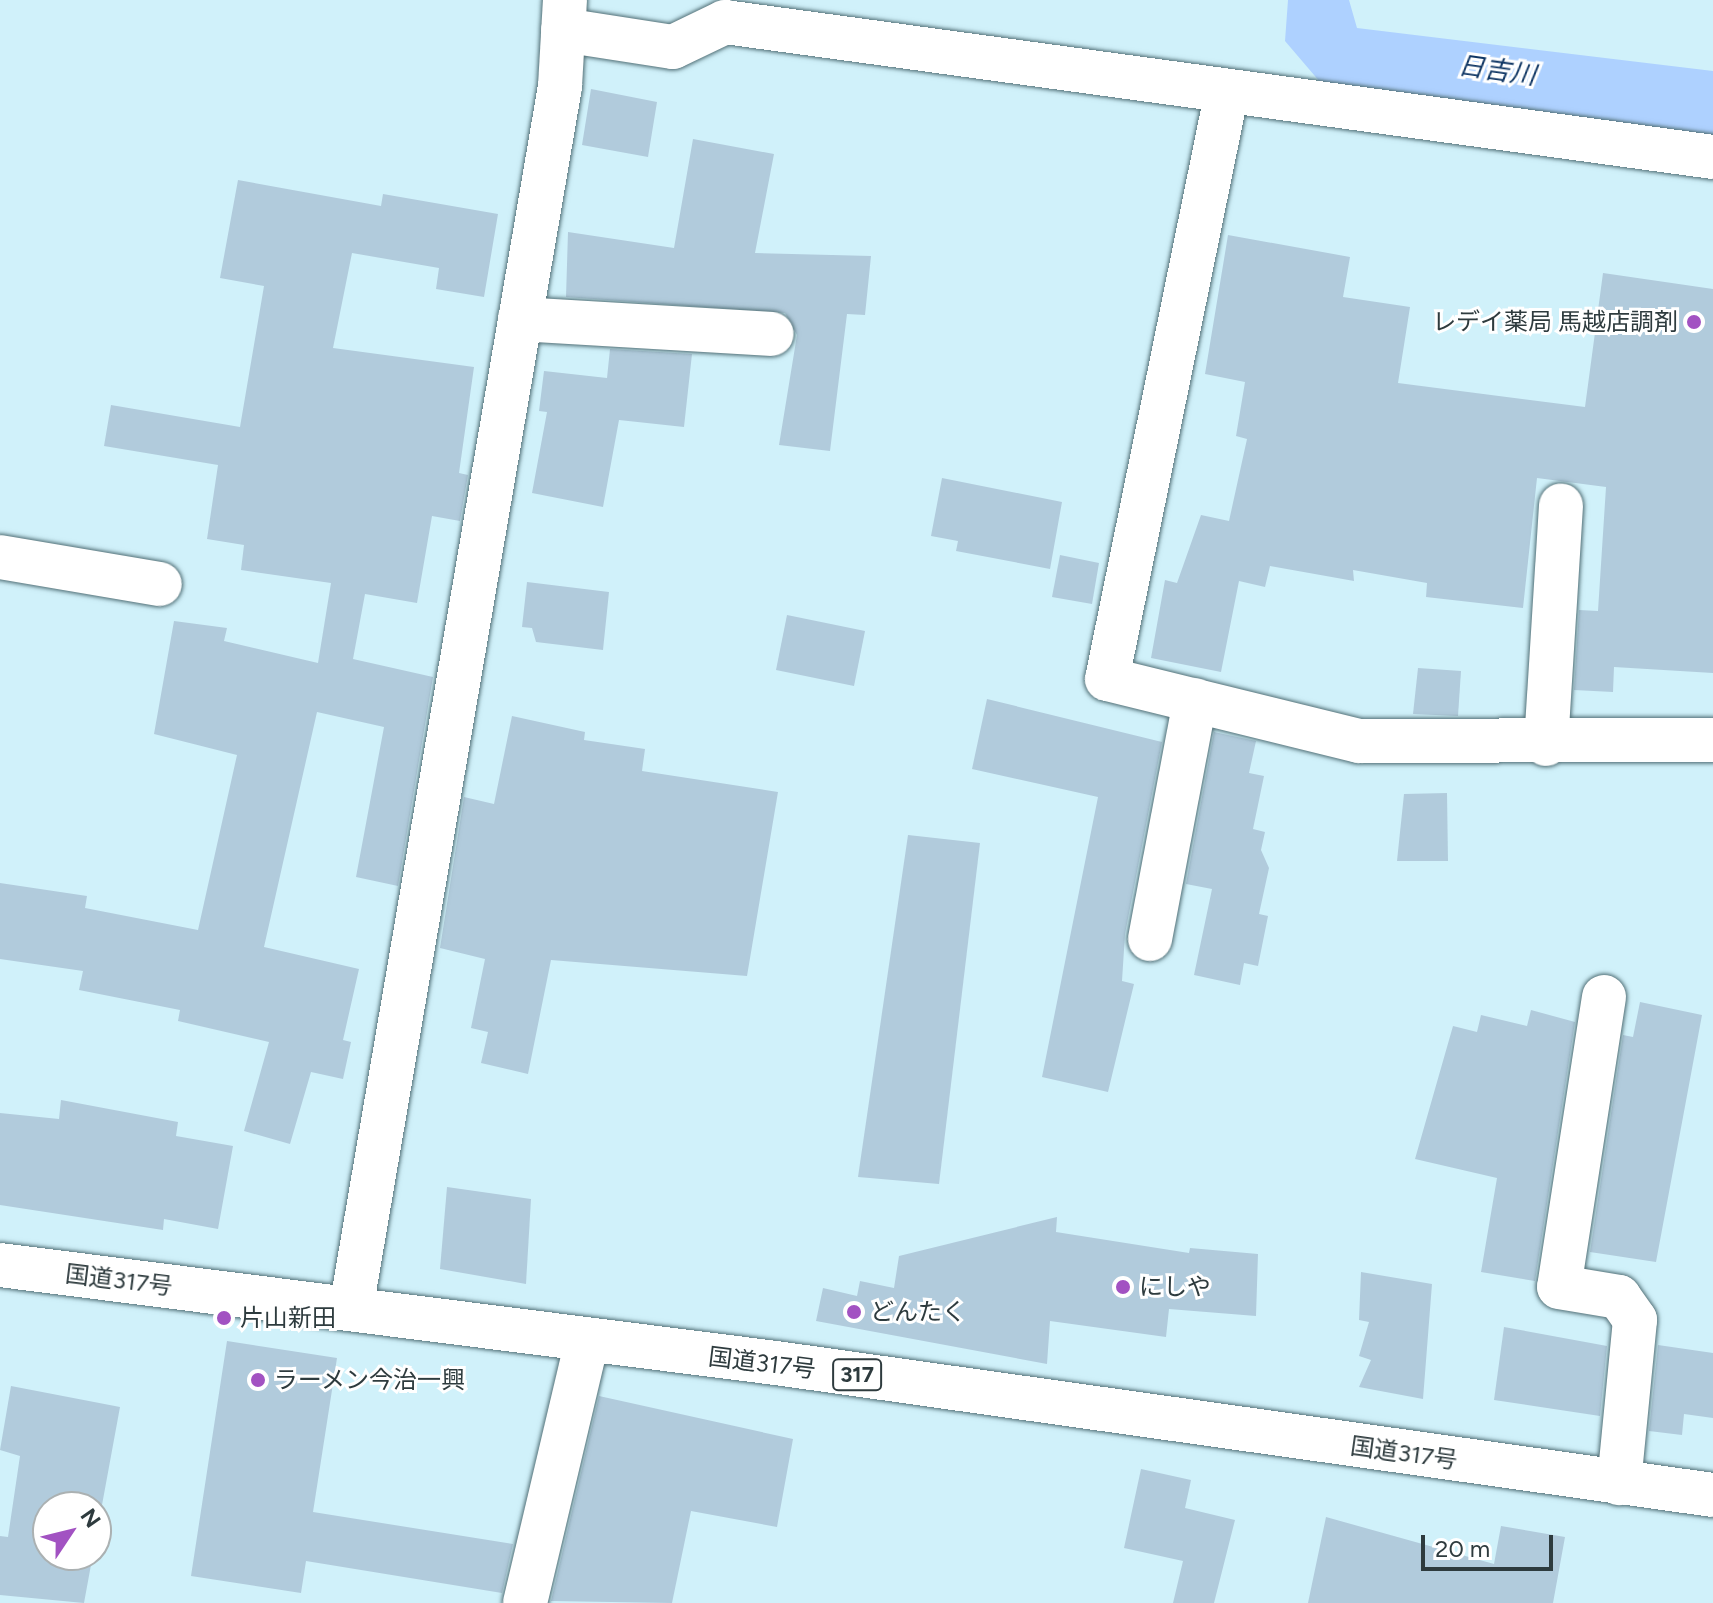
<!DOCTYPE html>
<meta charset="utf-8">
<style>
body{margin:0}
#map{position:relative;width:1713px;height:1603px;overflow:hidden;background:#d0f1fa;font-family:Figtree,"Noto Sans JP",sans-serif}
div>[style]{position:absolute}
.water>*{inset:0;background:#aed1ff}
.building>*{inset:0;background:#b1cbdc}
.roads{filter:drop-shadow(0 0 2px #527077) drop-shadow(0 0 2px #527077)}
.minor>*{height:44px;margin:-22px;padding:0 22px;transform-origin:22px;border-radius:22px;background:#fff}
.highway>*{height:44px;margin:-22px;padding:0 22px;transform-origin:22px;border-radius:22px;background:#fff}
.dots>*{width:22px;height:22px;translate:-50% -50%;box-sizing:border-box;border:4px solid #fff;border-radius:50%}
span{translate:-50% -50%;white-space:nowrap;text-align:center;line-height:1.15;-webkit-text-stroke:6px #fff;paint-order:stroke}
.shield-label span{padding:2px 6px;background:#fff;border:2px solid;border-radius:6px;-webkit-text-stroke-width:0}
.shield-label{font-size:22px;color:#2e3b3e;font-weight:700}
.poi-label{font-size:24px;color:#2e3b3e}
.right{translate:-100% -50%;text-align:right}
.left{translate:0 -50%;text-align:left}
.street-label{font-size:24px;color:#2e3b3e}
.water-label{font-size:26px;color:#0f3664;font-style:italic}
.north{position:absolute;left:32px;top:1491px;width:80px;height:80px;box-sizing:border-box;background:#fff;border:2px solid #abb1b2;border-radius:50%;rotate:55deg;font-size:22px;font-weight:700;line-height:32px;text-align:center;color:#2e3b3e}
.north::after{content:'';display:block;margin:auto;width:28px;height:36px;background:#a252c2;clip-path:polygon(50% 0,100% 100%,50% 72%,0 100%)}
.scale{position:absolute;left:1421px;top:1535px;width:132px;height:36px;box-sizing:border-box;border:4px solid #2e3b3e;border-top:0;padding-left:10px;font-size:24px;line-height:28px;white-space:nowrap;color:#2e3b3e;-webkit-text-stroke:6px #fff;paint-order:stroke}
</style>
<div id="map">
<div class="water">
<div style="clip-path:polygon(1288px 0,1349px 0,1357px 28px,1713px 71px,1713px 139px,1320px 82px,1285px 41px)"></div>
</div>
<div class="building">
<div style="clip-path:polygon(591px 89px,657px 102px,648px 157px,582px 145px)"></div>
<div style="clip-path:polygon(693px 139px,774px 154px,755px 253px,871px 256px,865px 315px,847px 314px,830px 451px,779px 445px,797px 335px,785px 313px,566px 297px,568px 232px,674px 248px)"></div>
<div style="clip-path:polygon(238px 180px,381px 206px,383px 194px,498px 214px,484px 297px,436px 289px,439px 268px,352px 253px,333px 348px,474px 367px,459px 473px,468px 475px,460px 521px,432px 516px,417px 603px,365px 594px,353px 659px,433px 677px,398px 886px,356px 877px,384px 727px,317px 712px,264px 947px,359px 969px,343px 1040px,351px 1042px,343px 1079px,311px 1072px,290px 1144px,244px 1131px,269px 1042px,178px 1021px,180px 1010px,79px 990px,83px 971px,0 959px,0 883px,87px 896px,85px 908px,198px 930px,237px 755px,154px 734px,174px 621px,227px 628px,224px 641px,318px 663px,331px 583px,241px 570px,244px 545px,207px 539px,218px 465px,104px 446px,111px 405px,240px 427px,264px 286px,220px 278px)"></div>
<div style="clip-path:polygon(1228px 235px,1350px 257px,1343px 297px,1410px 307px,1398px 383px,1585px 407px,1603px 273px,1713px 289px,1713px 673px,1614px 667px,1613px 692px,1574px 690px,1579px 610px,1598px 611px,1606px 487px,1537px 478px,1523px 608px,1426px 597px,1427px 583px,1353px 570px,1354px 581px,1270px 566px,1265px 587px,1239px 581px,1221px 672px,1151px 658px,1165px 580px,1177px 583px,1201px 515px,1229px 521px,1247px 439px,1236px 436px,1245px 382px,1205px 374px)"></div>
<div style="clip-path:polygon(610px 349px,692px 354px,684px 427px,619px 420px,603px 507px,532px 493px,547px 412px,539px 411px,544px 371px,607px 378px)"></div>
<div style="clip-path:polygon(942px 478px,1062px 502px,1050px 569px,956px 551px,958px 541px,931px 536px)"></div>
<div style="clip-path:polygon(1060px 555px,1099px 563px,1092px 604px,1052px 597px)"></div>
<div style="clip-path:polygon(527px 582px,609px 592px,603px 650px,536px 642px,532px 628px,522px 627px)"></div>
<div style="clip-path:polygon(787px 615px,865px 631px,854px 686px,776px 670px)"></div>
<div style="clip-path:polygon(1418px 668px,1461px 671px,1458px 716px,1413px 714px)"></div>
<div style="clip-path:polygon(987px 699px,1162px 742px,1125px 934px,1122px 981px,1134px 984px,1108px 1092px,1042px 1077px,1098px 797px,972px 769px)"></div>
<div style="clip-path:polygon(512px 716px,585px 732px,584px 740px,645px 749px,642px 771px,778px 792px,747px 976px,551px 960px,528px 1074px,481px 1063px,488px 1032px,471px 1028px,485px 959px,440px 948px,464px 797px,494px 804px)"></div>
<div style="clip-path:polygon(1214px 732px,1256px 741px,1249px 773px,1264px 776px,1253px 829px,1265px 832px,1261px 850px,1269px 868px,1259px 914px,1268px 916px,1258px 966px,1244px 963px,1240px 985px,1194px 975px,1212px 889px,1186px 884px)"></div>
<div style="clip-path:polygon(1447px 793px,1448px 861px,1397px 861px,1404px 794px)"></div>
<div style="clip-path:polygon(908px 835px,980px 843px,939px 1184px,858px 1177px)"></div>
<div style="clip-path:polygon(1640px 1002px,1702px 1015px,1656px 1262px,1590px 1252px,1623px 1035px,1633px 1037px)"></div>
<div style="clip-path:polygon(1531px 1010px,1575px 1022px,1535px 1281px,1481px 1272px,1497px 1178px,1415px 1159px,1453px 1026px,1477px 1032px,1481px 1015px,1527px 1026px)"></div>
<div style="clip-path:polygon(61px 1100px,178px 1122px,176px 1136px,233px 1146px,218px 1229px,164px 1219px,163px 1230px,0 1205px,0 1113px,59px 1119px)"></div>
<div style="clip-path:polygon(447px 1187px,531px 1199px,526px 1284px,440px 1269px)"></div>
<div style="clip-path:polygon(1057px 1217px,1056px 1232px,1189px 1253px,1190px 1248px,1258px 1254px,1256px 1316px,1169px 1309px,1166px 1337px,1050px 1321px,1047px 1364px,816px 1321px,823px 1288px,857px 1296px,860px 1281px,894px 1288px,899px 1256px)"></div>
<div style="clip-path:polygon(1361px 1272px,1432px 1284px,1423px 1399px,1359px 1387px,1371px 1360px,1359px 1356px,1369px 1322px,1359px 1320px)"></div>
<div style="clip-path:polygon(1504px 1327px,1607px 1346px,1600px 1416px,1494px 1400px)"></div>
<div style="clip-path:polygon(227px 1341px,337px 1358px,313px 1512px,513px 1544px,502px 1593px,306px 1561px,301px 1593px,191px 1576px)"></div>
<div style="clip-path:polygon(1658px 1345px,1713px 1353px,1713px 1418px,1684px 1414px,1682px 1435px,1649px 1431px)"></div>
<div style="clip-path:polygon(evenodd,11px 1386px,120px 1407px,84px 1603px,0 1595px,0 1536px,8px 1537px,20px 1456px,0 1450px,11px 1386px,48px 1507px,96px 1507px,96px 1555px,48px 1555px,48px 1507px)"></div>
<div style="clip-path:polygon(599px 1396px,793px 1439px,777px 1527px,691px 1511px,672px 1603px,551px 1601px)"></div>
<div style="clip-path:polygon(1141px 1469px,1191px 1480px,1185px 1508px,1235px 1520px,1214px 1603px,1173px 1603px,1183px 1561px,1124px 1548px)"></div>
<div style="clip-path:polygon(1326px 1517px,1494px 1564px,1501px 1526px,1565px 1537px,1553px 1603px,1308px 1603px)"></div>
</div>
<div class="roads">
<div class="minor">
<div style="left:563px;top:30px;width:111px;rotate:8.8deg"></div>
<div style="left:673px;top:47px;width:58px;rotate:-25.7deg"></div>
<div style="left:725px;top:22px;width:997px;rotate:7.78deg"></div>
<div style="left:1227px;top:91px;width:600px;rotate:101.53deg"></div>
<div style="left:1107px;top:679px;width:260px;rotate:13.8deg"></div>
<div style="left:1359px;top:741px;width:354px;rotate:-0.2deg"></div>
<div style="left:520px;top:319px;width:252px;rotate:3.4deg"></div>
<div style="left:0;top:557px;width:162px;rotate:9.6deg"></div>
<div style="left:1546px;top:744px;width:239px;rotate:-86.4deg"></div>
<div style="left:1150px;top:939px;width:243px;rotate:-79.3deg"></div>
<div style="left:1604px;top:997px;width:293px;rotate:98.8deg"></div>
<div style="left:1559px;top:1287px;width:61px;rotate:9.5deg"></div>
<div style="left:1619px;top:1297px;width:28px;rotate:55deg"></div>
<div style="left:1635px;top:1320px;width:164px;rotate:95.6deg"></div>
<div style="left:351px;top:1309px;width:1241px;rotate:-80.3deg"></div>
<div style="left:560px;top:86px;width:86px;rotate:-86.7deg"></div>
<div style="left:525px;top:1603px;width:266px;rotate:-76.7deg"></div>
</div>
<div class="highway">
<div style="left:0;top:1265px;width:782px;rotate:7.2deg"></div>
<div style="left:776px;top:1363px;width:946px;rotate:8.02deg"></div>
</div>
</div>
<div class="dots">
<div style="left:1694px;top:322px;background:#a252c2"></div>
<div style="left:1123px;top:1287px;background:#a252c2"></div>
<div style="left:854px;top:1312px;background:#a252c2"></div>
<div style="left:224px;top:1318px;background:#a252c2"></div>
<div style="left:258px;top:1380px;background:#a252c2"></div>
</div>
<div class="shield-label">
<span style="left:857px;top:1375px">317</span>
</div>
<div class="poi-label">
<span class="right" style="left:1678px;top:322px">レデイ薬局 馬越店調剤</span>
<span class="left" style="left:1139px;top:1287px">にしや</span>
<span class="left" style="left:870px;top:1312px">どんたく</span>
<span class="left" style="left:240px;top:1318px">片山新田</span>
<span class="left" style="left:274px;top:1380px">ラーメン今治一興</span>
</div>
<div class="street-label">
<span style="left:119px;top:1280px;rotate:7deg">国道317号</span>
<span style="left:762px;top:1363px;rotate:7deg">国道317号</span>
<span style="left:1404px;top:1453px;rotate:8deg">国道317号</span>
</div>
<div class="water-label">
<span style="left:1497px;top:71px;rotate:8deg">日吉川</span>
</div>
<div class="north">N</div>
<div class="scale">20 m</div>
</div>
